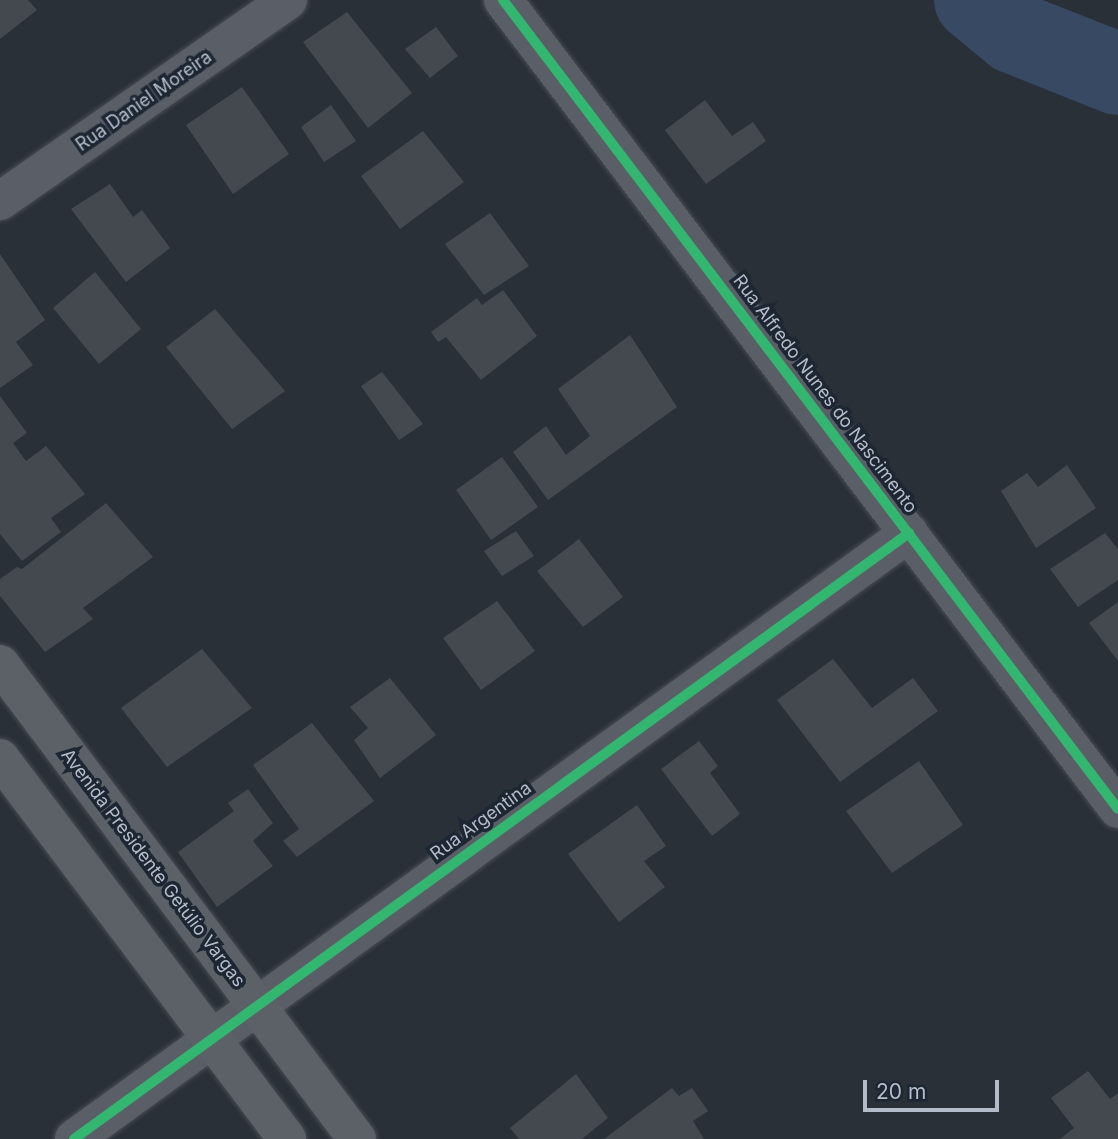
<!DOCTYPE html>
<meta charset="utf-8">
<style>
body{margin:0}
#map{position:relative;width:1118px;height:1139px;overflow:hidden;background:#2a3038;font-family:Inter,sans-serif}
div>[style]{position:absolute}
.river>*{height:82px;margin:-41px;padding:0 41px;transform-origin:41px;border-radius:41px;background:#384963}
.building>*{inset:0;background:#444950}
.roads{filter:drop-shadow(0 0 2px #484c53) drop-shadow(0 0 2px #484c53)}
.minor>*{height:38px;margin:-19px;padding:0 19px;transform-origin:19px;border-radius:19px;background:#5a5e66}
.major>*{height:38px;margin:-19px;padding:0 19px;transform-origin:19px;border-radius:19px;background:#5c6168}
.cycleway>*{height:10px;margin:-5px;padding:0 5px;transform-origin:5px;border-radius:5px;background:#33b770}
span{translate:-50% -50%;white-space:nowrap;text-align:center;line-height:1.15;-webkit-text-stroke:7px #1d2633;paint-order:stroke}
.street-label{font-size:18px;color:#b4bcc9}
.scale{position:absolute;left:863px;top:1080px;width:136px;height:32px;box-sizing:border-box;border:4px solid #b4bcc9;border-top:0;padding-left:9px;font-size:21px;line-height:24px;white-space:nowrap;color:#b4bcc9;-webkit-text-stroke:5px #1d2633;paint-order:stroke}
</style>
<div id="map">
<div class="river">
<div style="left:975px;top:0;width:52px;rotate:39.5deg"></div>
<div style="left:1015px;top:33px;width:111px;rotate:21.7deg"></div>
</div>
<div class="building">
<div style="clip-path:polygon(0 0,28px 0,37px 10px,0 39px)"></div>
<div style="clip-path:polygon(347px 12px,412px 93px,368px 128px,303px 42px)"></div>
<div style="clip-path:polygon(436px 27px,458px 56px,430px 78px,405px 49px)"></div>
<div style="clip-path:polygon(242px 87px,289px 154px,233px 194px,186px 125px)"></div>
<div style="clip-path:polygon(705px 100px,732px 136px,753px 122px,766px 141px,706px 184px,665px 130px)"></div>
<div style="clip-path:polygon(331px 105px,356px 141px,324px 162px,301px 127px)"></div>
<div style="clip-path:polygon(423px 131px,464px 182px,400px 229px,361px 176px)"></div>
<div style="clip-path:polygon(110px 184px,133px 217px,142px 210px,170px 248px,126px 282px,71px 209px)"></div>
<div style="clip-path:polygon(490px 213px,529px 266px,484px 295px,445px 244px)"></div>
<div style="clip-path:polygon(0 254px,45px 320px,16px 342px,33px 365px,0 388px)"></div>
<div style="clip-path:polygon(95px 272px,141px 329px,99px 364px,53px 308px)"></div>
<div style="clip-path:polygon(503px 290px,537px 336px,481px 380px,446px 337px,438px 342px,431px 332px,477px 298px,482px 305px)"></div>
<div style="clip-path:polygon(215px 309px,285px 391px,232px 429px,166px 347px)"></div>
<div style="clip-path:polygon(630px 335px,677px 407px,548px 500px,513px 452px,546px 426px,566px 455px,590px 436px,558px 389px)"></div>
<div style="clip-path:polygon(382px 372px,423px 424px,399px 440px,361px 386px)"></div>
<div style="clip-path:polygon(0 396px,27px 433px,13px 443px,26px 461px,46px 446px,85px 494px,51px 518px,61px 532px,22px 561px,0 534px)"></div>
<div style="clip-path:polygon(502px 457px,538px 507px,491px 540px,456px 490px)"></div>
<div style="clip-path:polygon(1067px 465px,1096px 508px,1036px 548px,1001px 491px,1027px 473px,1038px 487px)"></div>
<div style="clip-path:polygon(106px 503px,153px 557px,83px 608px,93px 619px,45px 652px,0 596px,0 579px,17px 567px,22px 569px)"></div>
<div style="clip-path:polygon(516px 531px,534px 556px,502px 576px,484px 551px)"></div>
<div style="clip-path:polygon(1105px 533px,1118px 549px,1118px 580px,1078px 607px,1050px 569px)"></div>
<div style="clip-path:polygon(579px 539px,623px 597px,583px 627px,537px 571px)"></div>
<div style="clip-path:polygon(497px 601px,535px 651px,481px 690px,443px 638px)"></div>
<div style="clip-path:polygon(1118px 602px,1118px 661px,1089px 623px)"></div>
<div style="clip-path:polygon(202px 649px,252px 708px,167px 767px,121px 708px)"></div>
<div style="clip-path:polygon(833px 659px,872px 708px,913px 678px,938px 711px,840px 782px,777px 700px)"></div>
<div style="clip-path:polygon(390px 678px,436px 735px,380px 778px,354px 740px,368px 728px,350px 707px)"></div>
<div style="clip-path:polygon(312px 723px,374px 801px,297px 857px,283px 841px,299px 829px,253px 765px)"></div>
<div style="clip-path:polygon(699px 741px,718px 766px,710px 773px,740px 814px,712px 836px,661px 769px)"></div>
<div style="clip-path:polygon(919px 761px,963px 825px,892px 873px,846px 811px)"></div>
<div style="clip-path:polygon(248px 789px,273px 823px,253px 841px,273px 866px,217px 907px,178px 852px,234px 811px,228px 803px)"></div>
<div style="clip-path:polygon(637px 805px,666px 846px,644px 861px,665px 887px,619px 922px,568px 854px)"></div>
<div style="clip-path:polygon(1088px 1071px,1110px 1099px,1118px 1093px,1118px 1139px,1060px 1139px,1074px 1128px,1051px 1098px)"></div>
<div style="clip-path:polygon(576px 1074px,608px 1118px,582px 1139px,519px 1139px,510px 1128px)"></div>
<div style="clip-path:polygon(672px 1088px,679px 1096px,692px 1088px,708px 1111px,693px 1121px,704px 1139px,604px 1139px)"></div>
</div>
<div class="roads">
<div class="minor">
<div style="left:503px;top:0;width:1016px;rotate:52.76deg"></div>
<div style="left:0;top:201px;width:351px;rotate:-34.9deg"></div>
<div style="left:74px;top:1139px;width:1032px;rotate:-35.97deg"></div>
</div>
<div class="major">
<div style="left:0;top:664px;width:594px;rotate:53.07deg"></div>
<div style="left:0;top:758px;width:477px;rotate:53deg"></div>
</div>
</div>
<div class="cycleway">
<div style="left:503px;top:0;width:1016px;rotate:52.76deg"></div>
<div style="left:74px;top:1139px;width:1032px;rotate:-35.97deg"></div>
</div>
<div class="street-label">
<span style="left:144px;top:101px;rotate:-35deg">Rua Daniel Moreira</span>
<span style="left:825px;top:394px;rotate:53deg">Rua Alfredo Nunes do Nascimento</span>
<span style="left:481px;top:821px;rotate:-36deg">Rua Argentina</span>
<span style="left:153px;top:868px;rotate:53deg">Avenida Presidente Getúlio Vargas</span>
</div>
<div class="scale">20 m</div>
</div>
